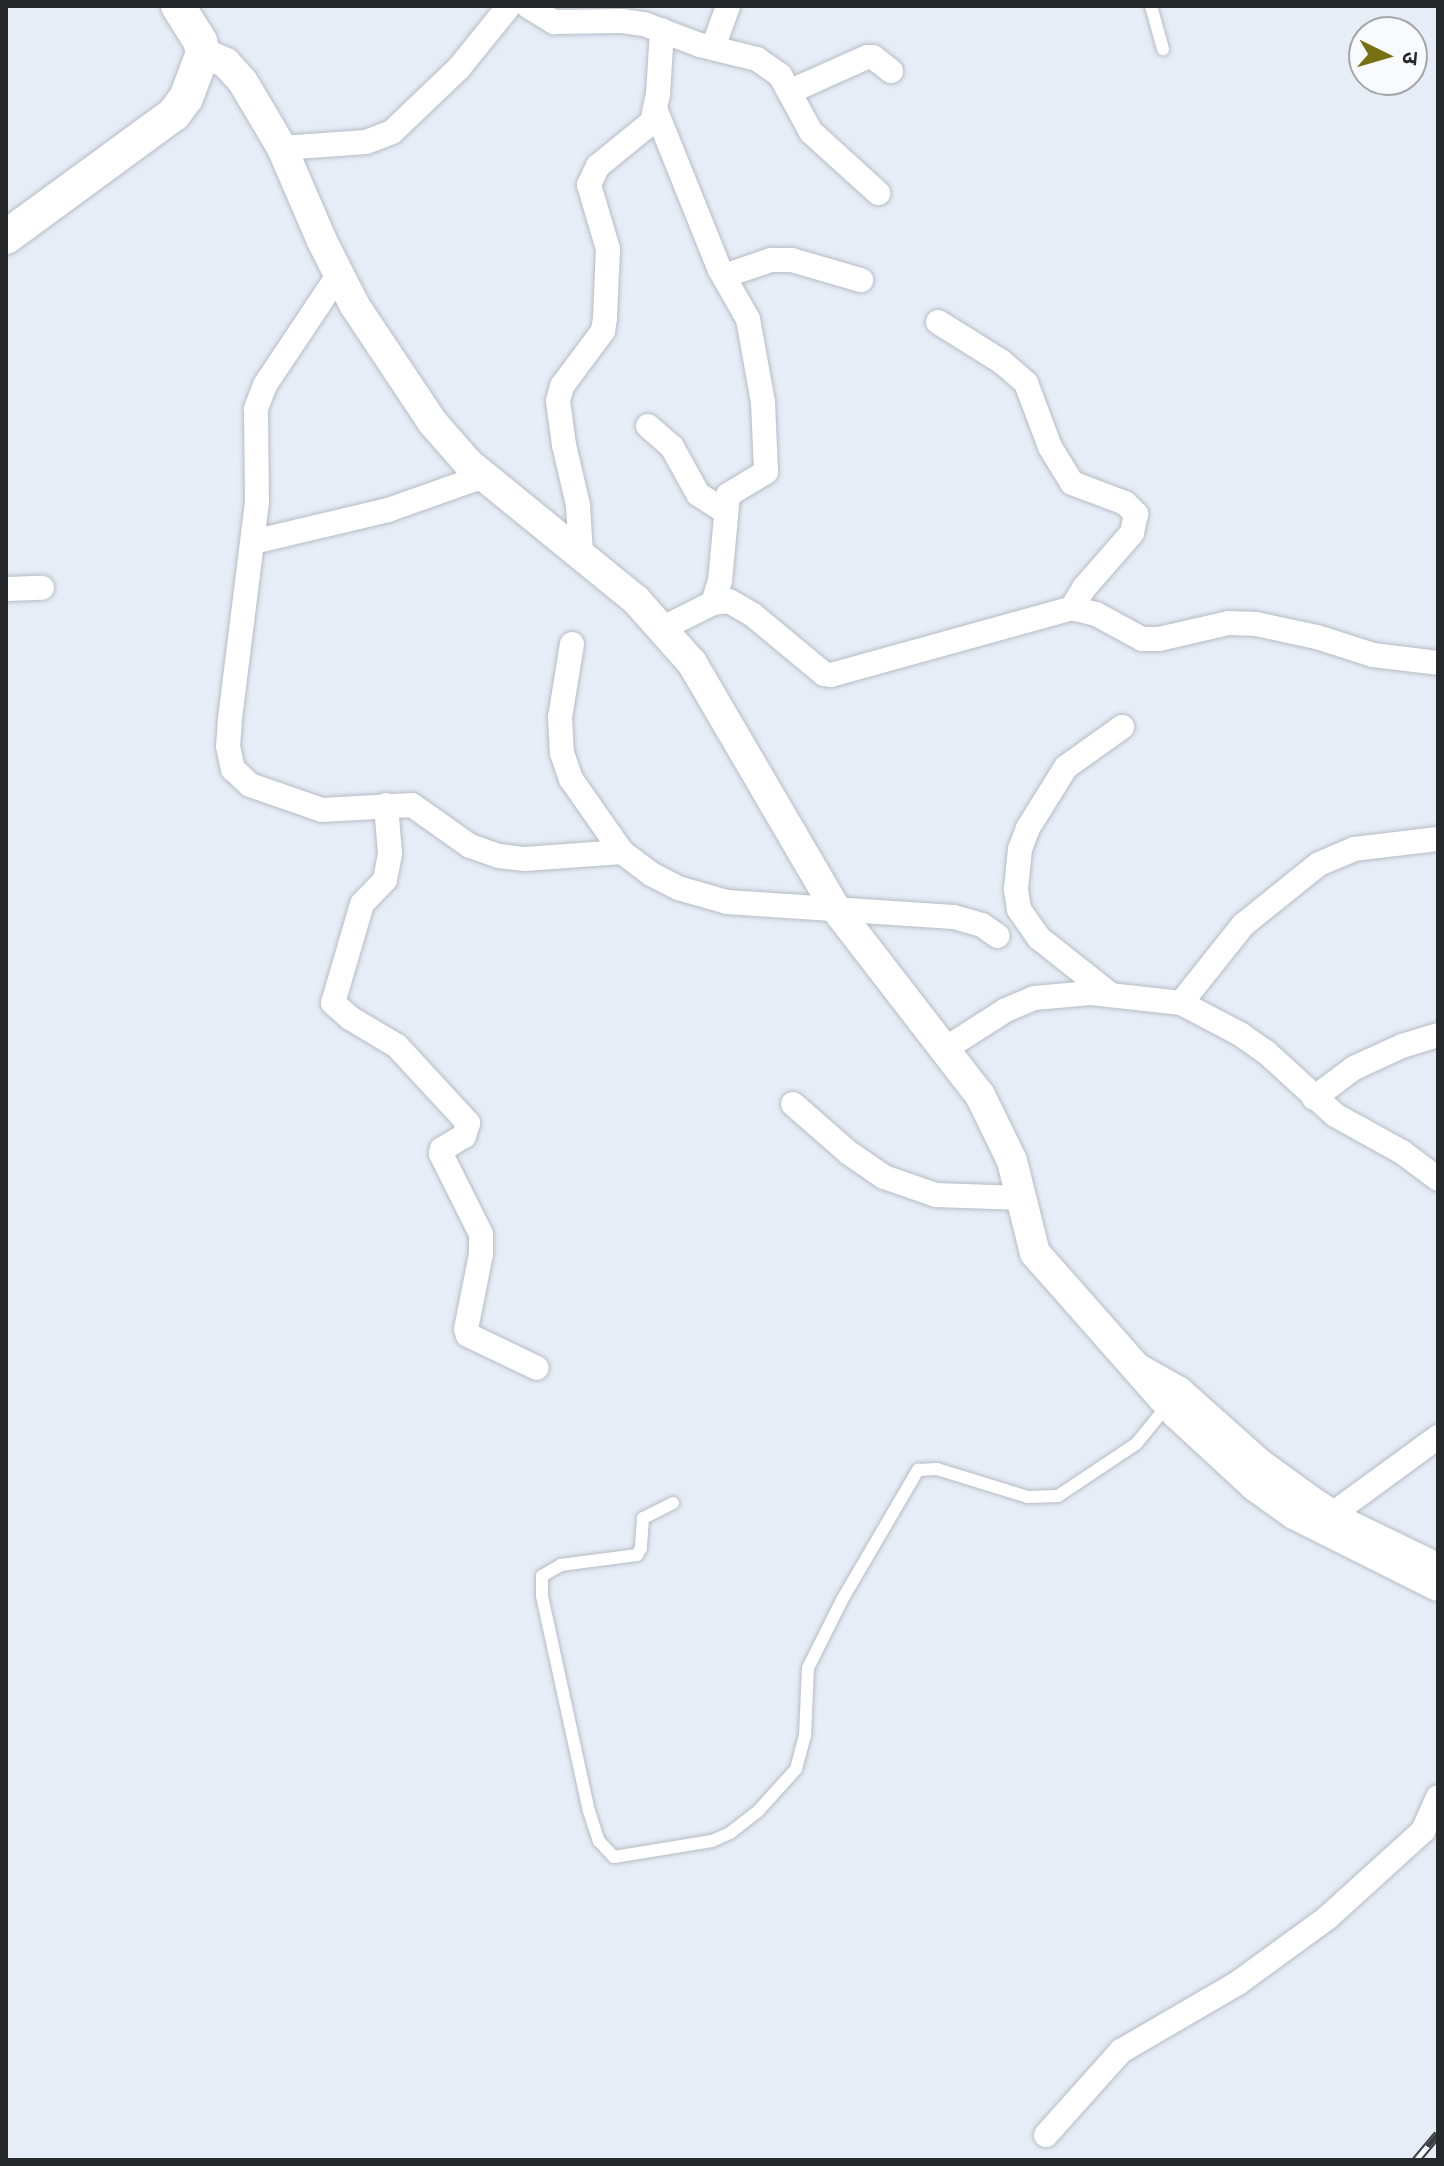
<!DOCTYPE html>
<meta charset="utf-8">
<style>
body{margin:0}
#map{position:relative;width:1444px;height:2166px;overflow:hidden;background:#e7edf7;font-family:Signika,"Noto Sans Devanagari",sans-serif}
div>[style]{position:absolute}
.roads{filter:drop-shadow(0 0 2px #b6bcc5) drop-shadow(0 0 2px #b6bcc5)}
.service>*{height:12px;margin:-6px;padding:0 6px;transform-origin:6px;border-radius:6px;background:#fff}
.minor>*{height:24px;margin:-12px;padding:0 12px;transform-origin:12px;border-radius:12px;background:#fff}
.tertiary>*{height:30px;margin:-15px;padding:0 15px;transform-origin:15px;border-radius:15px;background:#fff}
.secondary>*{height:34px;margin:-17px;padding:0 17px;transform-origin:17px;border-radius:17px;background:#fff}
.rail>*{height:9px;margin-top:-4.5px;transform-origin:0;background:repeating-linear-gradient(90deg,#f8fafe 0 18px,#3c3f43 0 36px);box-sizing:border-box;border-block:2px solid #3c3f43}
span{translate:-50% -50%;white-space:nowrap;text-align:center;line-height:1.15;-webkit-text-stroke:6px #f8fafe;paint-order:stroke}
.frame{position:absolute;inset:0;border:8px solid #25272b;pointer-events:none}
.north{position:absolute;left:1348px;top:16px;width:80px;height:80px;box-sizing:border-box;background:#f8fafe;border:2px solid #a4a6aa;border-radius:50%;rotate:95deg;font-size:22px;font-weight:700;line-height:32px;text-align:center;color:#25272b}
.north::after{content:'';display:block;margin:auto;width:28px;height:36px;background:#777112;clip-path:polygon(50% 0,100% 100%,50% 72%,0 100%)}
</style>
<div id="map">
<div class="roads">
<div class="service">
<div style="left:1151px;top:6px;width:45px;rotate:74.4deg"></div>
<div style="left:673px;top:1503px;width:34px;rotate:153deg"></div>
<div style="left:643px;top:1518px;width:30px;rotate:94deg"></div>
<div style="left:641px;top:1548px;width:8px;rotate:120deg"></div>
<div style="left:637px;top:1555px;width:77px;rotate:172.5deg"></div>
<div style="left:561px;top:1565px;width:22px;rotate:150deg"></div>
<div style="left:542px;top:1576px;width:20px;rotate:90deg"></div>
<div style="left:542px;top:1596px;width:220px;rotate:77.7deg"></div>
<div style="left:589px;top:1811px;width:32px;rotate:72deg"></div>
<div style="left:599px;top:1841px;width:22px;rotate:47deg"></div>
<div style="left:614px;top:1857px;width:99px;rotate:-9.3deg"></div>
<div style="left:712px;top:1841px;width:20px;rotate:-24deg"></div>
<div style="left:730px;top:1833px;width:37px;rotate:-38deg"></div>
<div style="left:759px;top:1810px;width:55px;rotate:-47.9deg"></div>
<div style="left:796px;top:1769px;width:34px;rotate:-75deg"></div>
<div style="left:805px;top:1736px;width:68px;rotate:-87.5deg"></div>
<div style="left:808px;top:1668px;width:76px;rotate:-63.4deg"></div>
<div style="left:842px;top:1600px;width:151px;rotate:-59.7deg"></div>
<div style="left:918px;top:1470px;width:19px;rotate:-3deg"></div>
<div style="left:937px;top:1469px;width:95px;rotate:17.1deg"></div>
<div style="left:1028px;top:1497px;width:30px;rotate:-2deg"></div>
<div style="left:1058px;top:1496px;width:94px;rotate:-33.7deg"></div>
<div style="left:1136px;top:1444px;width:49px;rotate:-50.8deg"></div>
</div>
<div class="minor">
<div style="left:528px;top:6px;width:31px;rotate:32deg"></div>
<div style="left:554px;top:22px;width:68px;rotate:-0.8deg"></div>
<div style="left:622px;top:21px;width:22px;rotate:8deg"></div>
<div style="left:644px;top:24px;width:60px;rotate:20.6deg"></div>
<div style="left:700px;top:45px;width:59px;rotate:13.8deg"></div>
<div style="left:757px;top:59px;width:28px;rotate:35deg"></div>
<div style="left:780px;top:75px;width:65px;rotate:61.5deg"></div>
<div style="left:811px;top:132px;width:91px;rotate:42.3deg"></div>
<div style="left:713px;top:48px;width:45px;rotate:-70.3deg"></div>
<div style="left:791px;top:91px;width:83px;rotate:-24.1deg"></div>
<div style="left:867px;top:57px;width:6px"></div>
<div style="left:873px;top:57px;width:23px;rotate:38deg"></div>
<div style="left:656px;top:111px;width:171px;rotate:68.1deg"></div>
<div style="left:720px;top:270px;width:56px;rotate:60.3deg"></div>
<div style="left:748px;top:319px;width:84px;rotate:79.8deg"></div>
<div style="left:763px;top:402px;width:70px;rotate:87.5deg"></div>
<div style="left:766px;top:472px;width:44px;rotate:148.8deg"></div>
<div style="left:728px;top:495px;width:86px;rotate:95.3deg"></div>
<div style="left:720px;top:581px;width:23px;rotate:108deg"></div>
<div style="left:282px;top:148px;width:84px;rotate:-4.1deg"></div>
<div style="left:366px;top:142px;width:28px;rotate:-21deg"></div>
<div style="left:392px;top:132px;width:93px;rotate:-43.7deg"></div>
<div style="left:459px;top:68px;width:80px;rotate:-51.1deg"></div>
<div style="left:339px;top:274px;width:133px;rotate:123.7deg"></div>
<div style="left:265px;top:385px;width:26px;rotate:111deg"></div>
<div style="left:256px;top:409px;width:93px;rotate:89.4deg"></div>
<div style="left:257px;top:502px;width:219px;rotate:97.1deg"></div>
<div style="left:230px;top:719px;width:27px;rotate:94deg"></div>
<div style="left:228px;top:746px;width:24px;rotate:78deg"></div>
<div style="left:233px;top:769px;width:23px;rotate:43deg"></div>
<div style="left:250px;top:785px;width:76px;rotate:19.1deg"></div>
<div style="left:322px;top:810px;width:90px;rotate:-3.2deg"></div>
<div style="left:412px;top:805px;width:71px;rotate:35.3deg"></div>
<div style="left:470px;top:846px;width:31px;rotate:19deg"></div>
<div style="left:499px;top:856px;width:26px;rotate:7deg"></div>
<div style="left:525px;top:859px;width:97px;rotate:-4.1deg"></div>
<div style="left:724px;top:276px;width:50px;rotate:-18.8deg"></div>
<div style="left:771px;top:260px;width:21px"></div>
<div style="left:792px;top:260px;width:72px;rotate:16.2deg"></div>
<div style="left:938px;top:322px;width:75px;rotate:32deg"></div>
<div style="left:1002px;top:362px;width:32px;rotate:41deg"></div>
<div style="left:1026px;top:383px;width:68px;rotate:69.4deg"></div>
<div style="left:1050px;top:447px;width:42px;rotate:58.6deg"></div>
<div style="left:1072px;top:483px;width:57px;rotate:20.7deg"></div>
<div style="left:1125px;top:503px;width:16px;rotate:45deg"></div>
<div style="left:1136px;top:514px;width:19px;rotate:102deg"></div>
<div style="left:1132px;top:533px;width:73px;rotate:131.1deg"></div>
<div style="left:1084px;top:588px;width:23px;rotate:121deg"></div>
<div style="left:648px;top:426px;width:32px;rotate:41deg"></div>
<div style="left:672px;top:447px;width:54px;rotate:61deg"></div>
<div style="left:698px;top:494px;width:33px;rotate:33deg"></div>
<div style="left:253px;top:542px;width:139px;rotate:-13.3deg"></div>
<div style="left:388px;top:510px;width:102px;rotate:-19.5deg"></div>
<div style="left:581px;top:554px;width:49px;rotate:-93.5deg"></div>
<div style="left:578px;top:505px;width:62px;rotate:-103.1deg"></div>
<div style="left:564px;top:445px;width:44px;rotate:-97.8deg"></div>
<div style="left:558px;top:401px;width:16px;rotate:-75deg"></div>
<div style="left:562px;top:386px;width:69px;rotate:-53.3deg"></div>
<div style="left:603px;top:331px;width:13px;rotate:-81deg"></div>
<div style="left:605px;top:318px;width:69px;rotate:-87.5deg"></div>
<div style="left:608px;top:249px;width:67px;rotate:-106.5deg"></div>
<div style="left:589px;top:185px;width:21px;rotate:-65deg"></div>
<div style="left:598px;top:166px;width:70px;rotate:-39.2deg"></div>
<div style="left:652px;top:122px;width:29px;rotate:-78deg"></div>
<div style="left:658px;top:94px;width:64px;rotate:-86.4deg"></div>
<div style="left:6px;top:589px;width:36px;rotate:-2deg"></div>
<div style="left:663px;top:628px;width:56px;rotate:-26.6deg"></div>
<div style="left:713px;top:603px;width:16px;rotate:-7deg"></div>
<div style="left:729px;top:601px;width:28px;rotate:30deg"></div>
<div style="left:753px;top:615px;width:92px;rotate:39.7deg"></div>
<div style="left:824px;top:674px;width:7px;rotate:8deg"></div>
<div style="left:831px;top:675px;width:250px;rotate:-15.5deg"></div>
<div style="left:1072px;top:608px;width:25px;rotate:14deg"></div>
<div style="left:1096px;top:614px;width:52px;rotate:28.5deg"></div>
<div style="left:1142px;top:639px;width:17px"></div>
<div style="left:1159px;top:639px;width:72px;rotate:-12.9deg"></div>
<div style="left:1229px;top:623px;width:27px;rotate:2deg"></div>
<div style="left:1256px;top:624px;width:62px;rotate:12deg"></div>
<div style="left:1317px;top:637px;width:59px;rotate:17.8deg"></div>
<div style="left:1373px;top:655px;width:65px;rotate:7deg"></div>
<div style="left:572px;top:644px;width:74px;rotate:99.3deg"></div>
<div style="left:560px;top:717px;width:36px;rotate:87deg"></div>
<div style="left:562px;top:753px;width:28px;rotate:71deg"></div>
<div style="left:571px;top:779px;width:89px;rotate:55.1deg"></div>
<div style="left:622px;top:852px;width:36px;rotate:37deg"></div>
<div style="left:651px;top:874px;width:30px;rotate:27deg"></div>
<div style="left:678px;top:888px;width:51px;rotate:15.9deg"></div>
<div style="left:727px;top:902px;width:227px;rotate:3.8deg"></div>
<div style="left:954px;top:917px;width:29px;rotate:16deg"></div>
<div style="left:982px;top:925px;width:19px;rotate:35deg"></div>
<div style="left:386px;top:805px;width:49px;rotate:85.3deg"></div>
<div style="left:390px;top:854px;width:26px;rotate:101deg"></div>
<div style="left:385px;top:880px;width:33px;rotate:134deg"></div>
<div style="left:362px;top:904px;width:103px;rotate:106.3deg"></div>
<div style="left:333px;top:1003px;width:23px;rotate:41deg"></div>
<div style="left:350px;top:1018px;width:55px;rotate:30.8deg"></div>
<div style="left:397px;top:1046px;width:105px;rotate:47.3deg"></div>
<div style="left:468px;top:1123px;width:14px;rotate:107deg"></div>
<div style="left:464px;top:1136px;width:26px;rotate:149deg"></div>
<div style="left:442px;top:1149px;width:5px;rotate:101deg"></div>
<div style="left:441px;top:1154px;width:89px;rotate:63.4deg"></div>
<div style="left:481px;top:1234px;width:20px;rotate:90deg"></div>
<div style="left:481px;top:1254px;width:76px;rotate:101.3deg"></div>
<div style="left:466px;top:1329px;width:6px;rotate:72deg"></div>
<div style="left:468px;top:1335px;width:76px;rotate:25.6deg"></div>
<div style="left:1111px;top:995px;width:92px;rotate:-141.6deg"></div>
<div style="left:1039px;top:938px;width:35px;rotate:-125deg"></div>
<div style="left:1019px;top:909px;width:20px;rotate:-99deg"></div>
<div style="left:1016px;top:889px;width:40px;rotate:-84.3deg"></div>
<div style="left:1020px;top:849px;width:22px;rotate:-69deg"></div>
<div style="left:1028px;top:828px;width:72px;rotate:-58.1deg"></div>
<div style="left:1066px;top:767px;width:69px;rotate:-35.5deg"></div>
<div style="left:1181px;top:1003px;width:100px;rotate:-51.5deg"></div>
<div style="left:1243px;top:925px;width:97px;rotate:-38.8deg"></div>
<div style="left:1319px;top:864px;width:38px;rotate:-23deg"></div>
<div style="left:1354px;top:849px;width:85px;rotate:-6.8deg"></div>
<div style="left:945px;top:1049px;width:72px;rotate:-32.6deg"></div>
<div style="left:1006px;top:1010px;width:30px;rotate:-23deg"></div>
<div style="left:1034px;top:998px;width:57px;rotate:-5deg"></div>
<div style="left:1091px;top:993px;width:91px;rotate:6.3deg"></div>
<div style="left:1181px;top:1003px;width:67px;rotate:27.7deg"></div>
<div style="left:1240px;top:1034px;width:32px;rotate:35deg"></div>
<div style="left:1266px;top:1052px;width:93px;rotate:42.4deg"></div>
<div style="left:1335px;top:1115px;width:77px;rotate:28.9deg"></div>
<div style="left:1402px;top:1152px;width:45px;rotate:36.9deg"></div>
<div style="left:1314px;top:1098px;width:50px;rotate:-36.9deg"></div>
<div style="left:1354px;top:1068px;width:53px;rotate:-24.6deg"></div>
<div style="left:1402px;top:1046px;width:38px;rotate:-17deg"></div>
<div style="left:793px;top:1104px;width:74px;rotate:41.2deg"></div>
<div style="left:849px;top:1153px;width:42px;rotate:34.4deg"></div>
<div style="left:884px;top:1177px;width:55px;rotate:19.1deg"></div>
<div style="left:936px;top:1195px;width:86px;rotate:2deg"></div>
<div style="left:1139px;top:1366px;width:47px;rotate:29.3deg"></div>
<div style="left:1180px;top:1389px;width:110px;rotate:41.7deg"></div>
<div style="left:1262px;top:1462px;width:63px;rotate:36deg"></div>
<div style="left:1313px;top:1499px;width:40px;rotate:32.9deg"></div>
<div style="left:1347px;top:1521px;width:101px;rotate:25.8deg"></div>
<div style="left:1334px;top:1513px;width:129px;rotate:-36.2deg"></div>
<div style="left:1046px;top:2135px;width:113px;rotate:-48.2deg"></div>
<div style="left:1121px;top:2051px;width:135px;rotate:-30.2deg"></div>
<div style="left:1238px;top:1983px;width:110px;rotate:-36.1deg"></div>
<div style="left:1327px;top:1918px;width:130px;rotate:-42.2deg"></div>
<div style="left:1423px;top:1831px;width:37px;rotate:-66deg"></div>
</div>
<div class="tertiary">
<div style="left:203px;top:53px;width:25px;rotate:23deg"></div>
<div style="left:226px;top:63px;width:25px;rotate:48deg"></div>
<div style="left:243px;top:82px;width:77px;rotate:59.4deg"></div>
<div style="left:282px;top:148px;width:101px;rotate:66.7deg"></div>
<div style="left:322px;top:241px;width:73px;rotate:63.1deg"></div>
<div style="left:355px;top:306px;width:141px;rotate:56.3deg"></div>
<div style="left:433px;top:423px;width:53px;rotate:48.8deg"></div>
<div style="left:468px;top:463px;width:217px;rotate:39.2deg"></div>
<div style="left:636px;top:600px;width:84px;rotate:48.4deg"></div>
<div style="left:692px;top:663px;width:285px;rotate:59.7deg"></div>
<div style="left:836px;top:909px;width:235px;rotate:52.3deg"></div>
<div style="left:980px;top:1095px;width:73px;rotate:64.1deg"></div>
<div style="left:1012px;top:1161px;width:95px;rotate:76deg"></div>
<div style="left:1035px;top:1253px;width:215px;rotate:48.6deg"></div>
<div style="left:1177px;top:1414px;width:106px;rotate:42.7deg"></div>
<div style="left:1255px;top:1486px;width:48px;rotate:35.7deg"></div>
<div style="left:1294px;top:1514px;width:161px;rotate:26.6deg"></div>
</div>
<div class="secondary">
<div style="left:6px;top:237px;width:208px;rotate:-36.2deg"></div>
<div style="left:174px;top:114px;width:20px;rotate:-53deg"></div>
<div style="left:186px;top:98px;width:48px;rotate:-69.3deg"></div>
<div style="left:203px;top:53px;width:12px;rotate:-104deg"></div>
<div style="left:200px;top:41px;width:41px;rotate:-122.2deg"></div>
</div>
</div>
<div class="rail">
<div style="left:1416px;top:2160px;width:34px;rotate:-50deg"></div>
</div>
<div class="frame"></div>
<div class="north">उ</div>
</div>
